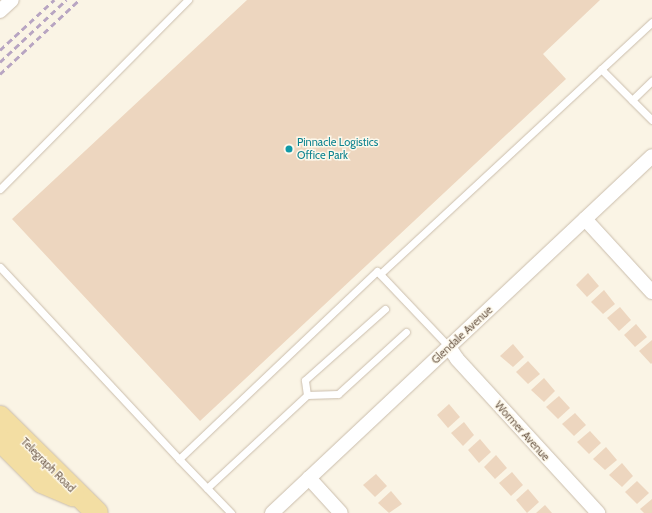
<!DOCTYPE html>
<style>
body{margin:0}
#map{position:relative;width:652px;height:513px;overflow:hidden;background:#faf4e5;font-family:Cabin,sans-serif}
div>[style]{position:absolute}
.building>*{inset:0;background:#edd6bf}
.roads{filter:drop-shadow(0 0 1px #cabdac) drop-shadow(0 0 1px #cabdac)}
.lane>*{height:7px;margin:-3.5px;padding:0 3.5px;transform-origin:3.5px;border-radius:3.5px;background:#fff}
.street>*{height:14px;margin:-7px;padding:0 7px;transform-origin:7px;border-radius:7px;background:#fff}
.primary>*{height:22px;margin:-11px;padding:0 11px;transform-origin:11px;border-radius:11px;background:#f3dea3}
.rail>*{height:3px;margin-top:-1.5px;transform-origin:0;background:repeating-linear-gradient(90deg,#b8a5c2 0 6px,transparent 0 10px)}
.dots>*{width:11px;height:11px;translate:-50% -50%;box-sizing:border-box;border:2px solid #fdf8eb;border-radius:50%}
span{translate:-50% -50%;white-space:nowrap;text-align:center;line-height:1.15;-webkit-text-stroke:3px #fdf8eb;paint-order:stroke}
.culture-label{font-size:11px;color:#0d838f}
.left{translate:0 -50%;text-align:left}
.street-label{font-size:11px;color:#705d4c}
</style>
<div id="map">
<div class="building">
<div style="clip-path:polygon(247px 0,600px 0,543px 54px,566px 79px,200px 421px,12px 219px)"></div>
<div style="clip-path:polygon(588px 273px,599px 286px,587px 297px,576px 285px)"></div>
<div style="clip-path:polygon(604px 290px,615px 304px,603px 314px,591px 302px)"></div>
<div style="clip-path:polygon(620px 307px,631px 320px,619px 331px,607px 318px)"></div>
<div style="clip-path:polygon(636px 324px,647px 337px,635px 347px,624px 335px)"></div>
<div style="clip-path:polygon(652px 340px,652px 363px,651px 364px,639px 351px)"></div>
<div style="clip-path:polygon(513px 344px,524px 357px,513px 367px,500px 356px)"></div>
<div style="clip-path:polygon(528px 361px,540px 374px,528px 384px,516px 372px)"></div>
<div style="clip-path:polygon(544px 378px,555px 391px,544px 402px,531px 390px)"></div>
<div style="clip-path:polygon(559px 396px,570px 408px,558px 419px,546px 407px)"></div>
<div style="clip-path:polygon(449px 404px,460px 417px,448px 428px,437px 415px)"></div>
<div style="clip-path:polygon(575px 413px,586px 425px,574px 436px,562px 424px)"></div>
<div style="clip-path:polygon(464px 422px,474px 435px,463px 446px,451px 433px)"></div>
<div style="clip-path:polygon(590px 431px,601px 443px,589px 454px,577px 442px)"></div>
<div style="clip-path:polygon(480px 439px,491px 452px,479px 463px,468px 450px)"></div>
<div style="clip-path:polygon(606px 447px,617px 460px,605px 470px,593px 459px)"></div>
<div style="clip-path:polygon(496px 455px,507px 468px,495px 479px,484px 467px)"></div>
<div style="clip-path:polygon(622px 463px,633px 476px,622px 487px,609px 475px)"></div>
<div style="clip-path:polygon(512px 472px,523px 485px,511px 496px,499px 483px)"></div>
<div style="clip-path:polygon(376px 474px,387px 486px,375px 497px,363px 485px)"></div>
<div style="clip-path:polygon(637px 481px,649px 493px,637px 504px,625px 492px)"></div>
<div style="clip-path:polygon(528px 489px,539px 502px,527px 513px,516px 500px)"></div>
<div style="clip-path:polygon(391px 491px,402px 504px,389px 513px,378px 503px)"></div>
<div style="clip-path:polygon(652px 499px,652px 513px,644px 513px,640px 509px)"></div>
<div style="clip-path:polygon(545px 505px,552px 513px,536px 513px)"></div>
</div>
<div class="roads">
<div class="lane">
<div style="left:601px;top:69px;width:72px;rotate:45deg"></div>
<div style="left:632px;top:100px;width:28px;rotate:-44deg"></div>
<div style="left:0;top:189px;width:267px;rotate:-45.2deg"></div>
<div style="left:0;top:267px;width:262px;rotate:47deg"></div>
<div style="left:179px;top:459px;width:273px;rotate:-43.5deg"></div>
<div style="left:377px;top:271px;width:105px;rotate:46.5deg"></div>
<div style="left:380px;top:274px;width:371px;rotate:-42.8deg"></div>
<div style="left:307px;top:395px;width:31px;rotate:-2deg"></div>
<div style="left:338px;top:394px;width:92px;rotate:-42.4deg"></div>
<div style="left:179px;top:459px;width:75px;rotate:46.1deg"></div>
<div style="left:207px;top:488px;width:137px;rotate:-42.9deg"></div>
<div style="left:307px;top:395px;width:15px;rotate:-98deg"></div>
<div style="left:305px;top:380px;width:107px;rotate:-41.6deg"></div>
</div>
<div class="street">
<div style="left:0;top:11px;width:16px;rotate:-43deg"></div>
<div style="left:585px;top:219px;width:99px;rotate:47.5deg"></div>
<div style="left:449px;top:347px;width:14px;rotate:56deg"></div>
<div style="left:457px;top:359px;width:209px;rotate:47.5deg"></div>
<div style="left:309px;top:478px;width:47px;rotate:47.6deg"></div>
<div style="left:272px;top:513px;width:521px;rotate:-43.21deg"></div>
</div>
<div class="primary">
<div style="left:0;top:417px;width:136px;rotate:44.7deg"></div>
<div style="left:0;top:440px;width:59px;rotate:45deg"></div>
<div style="left:42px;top:482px;width:34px;rotate:23deg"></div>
</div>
</div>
<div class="rail">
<div style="left:0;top:50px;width:74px;rotate:-42.8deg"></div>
<div style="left:0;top:62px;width:91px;rotate:-43.2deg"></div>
<div style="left:0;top:74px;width:108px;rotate:-43.1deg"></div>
</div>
<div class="dots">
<div style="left:289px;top:149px;background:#0f9aa8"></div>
</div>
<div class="culture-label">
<span class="left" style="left:297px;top:149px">Pinnacle Logistics<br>Office Park</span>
</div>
<div class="street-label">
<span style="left:462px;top:335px;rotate:-43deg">Glendale Avenue</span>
<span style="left:522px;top:431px;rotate:48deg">Wormer Avenue</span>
<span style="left:48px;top:465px;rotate:45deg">Telegraph Road</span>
</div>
</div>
